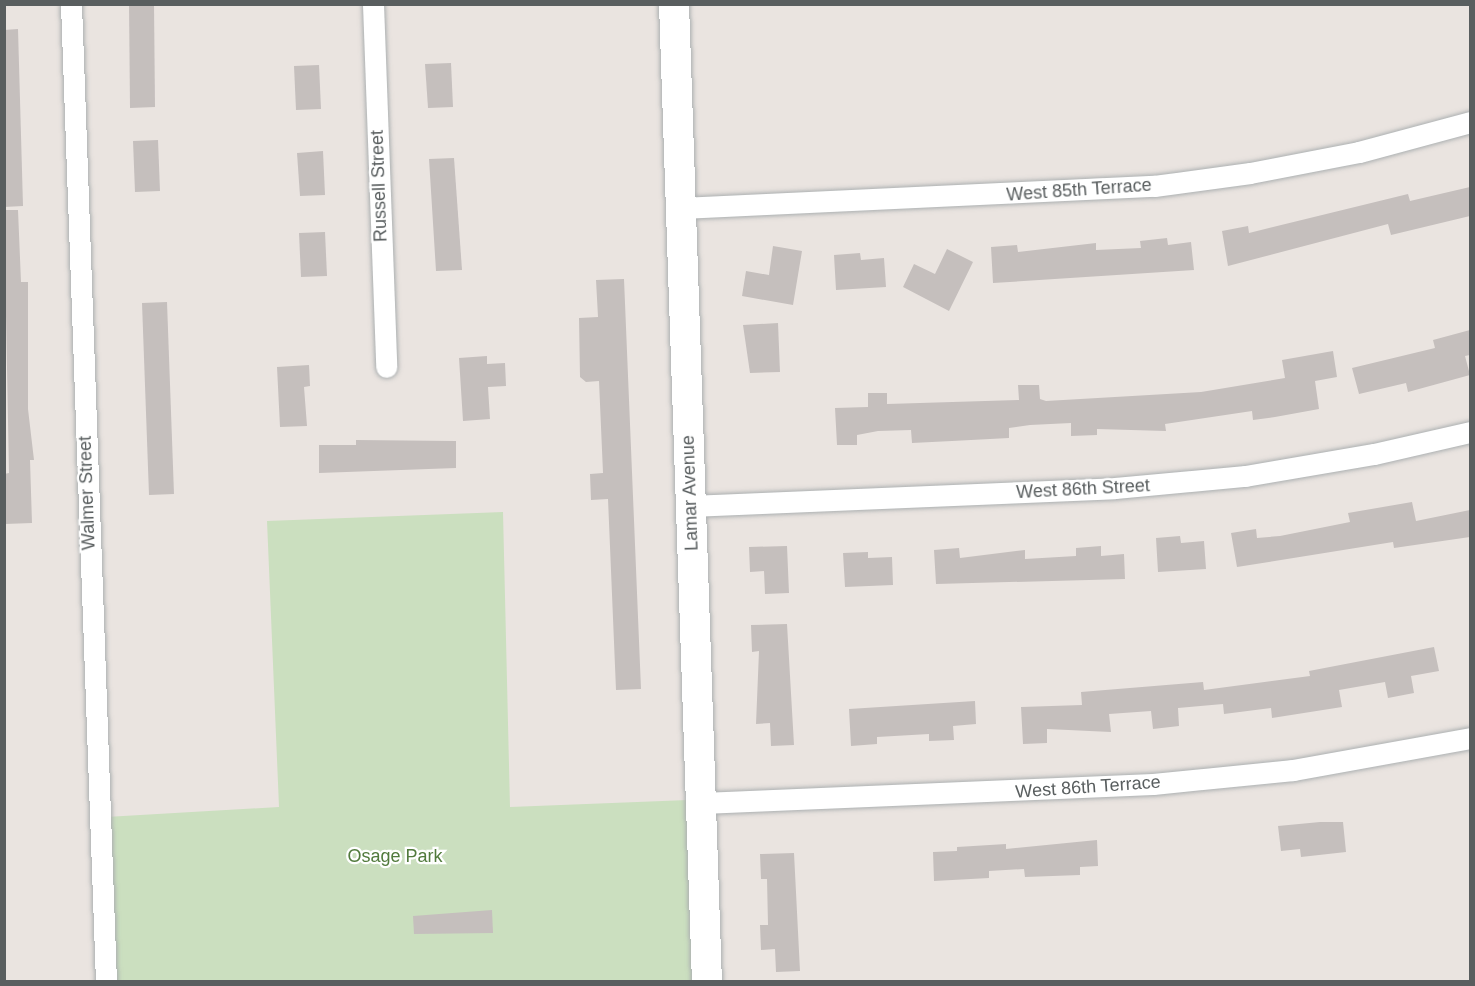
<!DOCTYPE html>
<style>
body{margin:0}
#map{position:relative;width:1475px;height:986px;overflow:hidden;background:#eae4e0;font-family:Arial,sans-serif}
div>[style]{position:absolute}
.green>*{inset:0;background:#cbdfbf}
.building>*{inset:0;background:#c5bfbd}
.roads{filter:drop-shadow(0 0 2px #acb0b1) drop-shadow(0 0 2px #acb0b1)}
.street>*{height:21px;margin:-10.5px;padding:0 10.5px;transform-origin:10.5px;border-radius:10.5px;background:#fff}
.secondary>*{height:30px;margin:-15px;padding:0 15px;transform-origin:15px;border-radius:15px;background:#fff}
span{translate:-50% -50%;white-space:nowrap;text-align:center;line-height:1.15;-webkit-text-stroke:4.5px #fff;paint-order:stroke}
.street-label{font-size:18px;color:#595e5f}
.park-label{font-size:18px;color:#517a3c}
.frame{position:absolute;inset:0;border:6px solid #595e5f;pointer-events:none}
</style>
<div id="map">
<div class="green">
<div style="clip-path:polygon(503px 512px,510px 807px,688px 800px,695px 981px,114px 981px,106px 817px,279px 807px,267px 521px)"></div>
</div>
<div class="building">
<div style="clip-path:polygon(129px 4px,154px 4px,155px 107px,130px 108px)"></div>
<div style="clip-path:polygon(18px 29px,23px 206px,4px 207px,4px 30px)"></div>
<div style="clip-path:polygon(451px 63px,453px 107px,428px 108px,425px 64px)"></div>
<div style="clip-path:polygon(319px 65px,321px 109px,296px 110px,294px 66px)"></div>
<div style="clip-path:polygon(158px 140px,160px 191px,135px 192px,133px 141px)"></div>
<div style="clip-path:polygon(323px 151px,325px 195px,300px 196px,297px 153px)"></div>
<div style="clip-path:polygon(454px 158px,462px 270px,436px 271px,429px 159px)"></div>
<div style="clip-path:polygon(1470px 187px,1470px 216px,1391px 235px,1388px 224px,1228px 266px,1222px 231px,1248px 226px,1249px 233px,1408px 194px,1410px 201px)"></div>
<div style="clip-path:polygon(4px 210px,18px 210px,21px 282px,28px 282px,28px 409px,34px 460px,30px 460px,32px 523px,5px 524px,4px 474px,9px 473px)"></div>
<div style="clip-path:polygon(325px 232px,327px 276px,301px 277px,299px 233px)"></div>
<div style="clip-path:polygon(1167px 238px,1168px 245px,1191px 242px,1194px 270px,993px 283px,991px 247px,1017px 245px,1018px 252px,1096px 243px,1096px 250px,1141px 248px,1140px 241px)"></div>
<div style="clip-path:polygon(773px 246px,802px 251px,793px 305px,742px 296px,746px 271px,769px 275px)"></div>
<div style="clip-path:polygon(947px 249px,973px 262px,949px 311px,903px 287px,914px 264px,935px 274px)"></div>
<div style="clip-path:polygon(860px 253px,861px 260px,884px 258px,886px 287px,836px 290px,834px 255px)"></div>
<div style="clip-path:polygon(624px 279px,641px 689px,616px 690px,608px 499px,591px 500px,590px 474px,603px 473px,599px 381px,586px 382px,580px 377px,579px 318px,598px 317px,596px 280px)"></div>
<div style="clip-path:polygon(167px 302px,174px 494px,149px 495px,142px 303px)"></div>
<div style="clip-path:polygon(778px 323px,780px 372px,750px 373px,743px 325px)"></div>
<div style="clip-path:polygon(1470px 330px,1470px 355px,1465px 356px,1470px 375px,1408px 392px,1406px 383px,1359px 394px,1352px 368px,1435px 348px,1433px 340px)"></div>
<div style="clip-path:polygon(1333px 351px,1337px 377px,1315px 381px,1319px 409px,1275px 417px,1253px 420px,1252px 411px,1165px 424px,1166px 431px,1097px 429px,1097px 435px,1071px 436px,1071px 423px,1030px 425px,1009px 428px,1009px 438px,952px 441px,912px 443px,911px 430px,878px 431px,857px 435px,857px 445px,837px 445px,835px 408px,868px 407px,868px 393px,887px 393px,887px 404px,1019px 400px,1018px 385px,1039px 385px,1040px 399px,1046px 401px,1201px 392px,1285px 378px,1282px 360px)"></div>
<div style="clip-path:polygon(487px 356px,487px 364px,505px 363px,506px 386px,488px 387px,490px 419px,463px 421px,459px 358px)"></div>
<div style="clip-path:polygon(309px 365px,310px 386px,304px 387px,307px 426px,280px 427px,277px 367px)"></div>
<div style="clip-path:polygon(356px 440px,456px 441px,456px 468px,319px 473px,319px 445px,356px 445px)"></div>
<div style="clip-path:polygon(1412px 502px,1416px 521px,1470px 510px,1470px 537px,1394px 548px,1393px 542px,1237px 567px,1231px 533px,1256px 529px,1257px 538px,1280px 536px,1350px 522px,1348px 513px)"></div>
<div style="clip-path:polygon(1180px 536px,1181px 543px,1204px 541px,1206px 569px,1158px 572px,1156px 538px)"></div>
<div style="clip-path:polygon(787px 546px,789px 593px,765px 594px,764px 571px,750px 572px,749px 547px)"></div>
<div style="clip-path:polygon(1101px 546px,1101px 556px,1124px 554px,1125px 579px,936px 584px,934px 550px,959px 548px,960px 558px,1025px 550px,1025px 559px,1076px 556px,1076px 548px)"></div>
<div style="clip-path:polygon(868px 552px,868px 558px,892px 557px,893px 585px,845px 587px,843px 553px)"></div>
<div style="clip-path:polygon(787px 624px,794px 745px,771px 746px,770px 723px,756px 724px,759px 651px,752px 652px,751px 625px)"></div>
<div style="clip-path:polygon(1434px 647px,1439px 671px,1411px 676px,1414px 693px,1388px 698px,1385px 682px,1339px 690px,1342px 707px,1272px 718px,1271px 708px,1224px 714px,1223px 704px,1178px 708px,1179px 726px,1153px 729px,1151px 711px,1109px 714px,1111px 732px,1047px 729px,1047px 743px,1023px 744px,1021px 707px,1082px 705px,1081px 692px,1203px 682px,1204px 690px,1310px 676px,1309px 671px)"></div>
<div style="clip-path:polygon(975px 701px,976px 724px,953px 726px,954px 740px,929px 741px,929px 734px,877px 737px,877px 744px,851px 746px,849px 709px)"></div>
<div style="clip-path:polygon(1320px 822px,1343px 822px,1346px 852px,1301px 857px,1300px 849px,1281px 851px,1278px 826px)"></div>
<div style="clip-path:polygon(1097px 840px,1098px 866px,1080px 867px,1080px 875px,1025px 877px,1024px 869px,989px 871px,989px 878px,934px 881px,933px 852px,957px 851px,957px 847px,1006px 844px,1006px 849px)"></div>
<div style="clip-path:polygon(794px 853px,800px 971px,776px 972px,775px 949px,761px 950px,760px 925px,768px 925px,767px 879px,761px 879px,760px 854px)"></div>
<div style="clip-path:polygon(492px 910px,493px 933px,414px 934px,413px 916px)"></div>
</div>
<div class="roads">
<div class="street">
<div style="left:71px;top:4px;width:979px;rotate:87.95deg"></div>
<div style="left:373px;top:4px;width:363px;rotate:87.9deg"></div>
<div style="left:681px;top:208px;width:474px;rotate:-2.7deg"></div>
<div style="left:1154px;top:186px;width:97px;rotate:-7.7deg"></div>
<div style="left:1250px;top:173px;width:111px;rotate:-10.9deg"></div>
<div style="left:1359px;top:152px;width:115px;rotate:-15.1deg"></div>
<div style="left:690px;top:506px;width:425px;rotate:-2.4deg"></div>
<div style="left:1115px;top:488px;width:131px;rotate:-5.3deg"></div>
<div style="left:1245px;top:476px;width:131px;rotate:-9.7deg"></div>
<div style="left:1374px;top:454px;width:98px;rotate:-12.9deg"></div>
<div style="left:702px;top:803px;width:451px;rotate:-2.4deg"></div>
<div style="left:1153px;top:784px;width:141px;rotate:-5.7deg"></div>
<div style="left:1293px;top:770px;width:180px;rotate:-10.2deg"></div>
</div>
<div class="secondary">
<div style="left:674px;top:4px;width:979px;rotate:88.07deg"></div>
</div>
</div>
<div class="street-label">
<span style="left:379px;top:186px;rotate:-92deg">Russell Street</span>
<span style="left:1079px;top:190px;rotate:-4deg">West 85th Terrace</span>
<span style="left:1083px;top:489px;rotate:-3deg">West 86th Street</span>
<span style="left:87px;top:493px;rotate:-92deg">Walmer Street</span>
<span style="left:690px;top:493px;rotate:-92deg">Lamar Avenue</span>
<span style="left:1088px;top:787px;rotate:-4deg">West 86th Terrace</span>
</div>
<div class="park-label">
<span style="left:395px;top:856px">Osage Park</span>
</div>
<div class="frame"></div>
</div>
